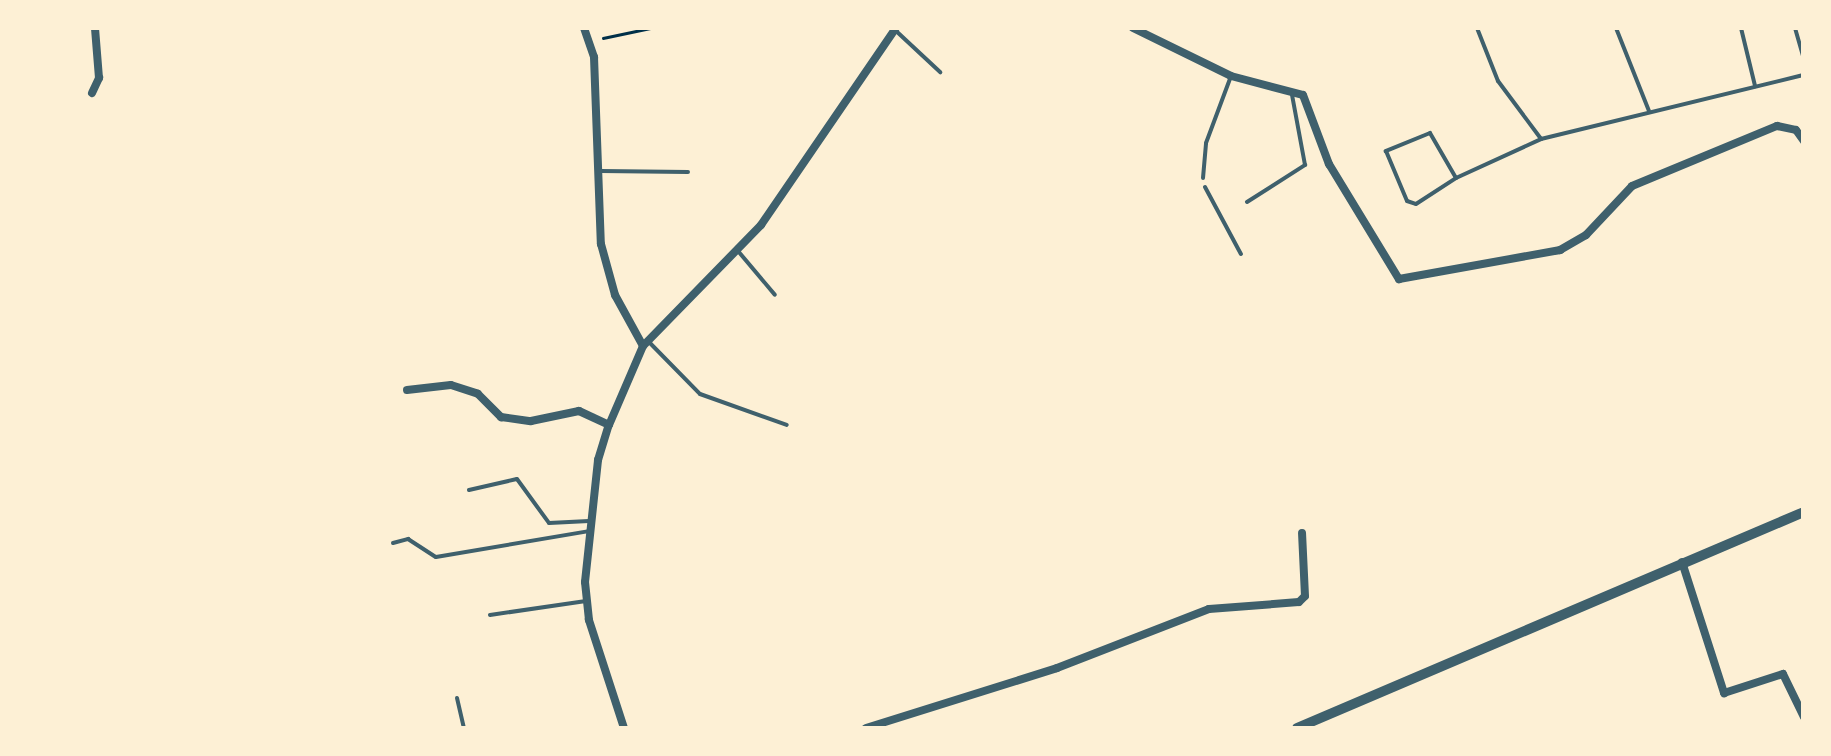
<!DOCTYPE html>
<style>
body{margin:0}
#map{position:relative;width:1831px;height:756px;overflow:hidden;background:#fdf0d5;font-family:"DejaVu Sans",sans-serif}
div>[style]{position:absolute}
.path>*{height:2.5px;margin:-1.25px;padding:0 1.25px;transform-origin:1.25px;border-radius:1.25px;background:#003049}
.service>*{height:4px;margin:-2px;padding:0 2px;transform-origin:2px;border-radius:2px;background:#3f606c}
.minor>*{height:8px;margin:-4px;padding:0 4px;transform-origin:4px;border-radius:4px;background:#3f606c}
.tertiary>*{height:10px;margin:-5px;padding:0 5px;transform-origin:5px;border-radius:5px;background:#3f606c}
span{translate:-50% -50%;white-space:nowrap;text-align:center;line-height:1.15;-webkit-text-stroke:10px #fdf0d5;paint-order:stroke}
.frame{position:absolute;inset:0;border:30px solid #fdf0d5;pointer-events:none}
</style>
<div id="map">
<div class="path">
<div style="left:603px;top:38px;width:48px;rotate:-12deg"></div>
</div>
<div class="service">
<div style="left:1477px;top:28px;width:57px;rotate:68.4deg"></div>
<div style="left:1498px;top:81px;width:72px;rotate:53.4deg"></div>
<div style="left:1616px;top:28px;width:89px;rotate:68.3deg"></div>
<div style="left:1741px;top:28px;width:60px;rotate:76.4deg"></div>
<div style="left:1795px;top:28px;width:32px;rotate:74deg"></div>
<div style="left:895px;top:30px;width:62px;rotate:43deg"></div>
<div style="left:601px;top:171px;width:87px;rotate:0.7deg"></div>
<div style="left:1203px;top:178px;width:35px;rotate:-85deg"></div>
<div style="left:1206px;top:143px;width:72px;rotate:-69.5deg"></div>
<div style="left:1456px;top:178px;width:52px;rotate:-120deg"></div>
<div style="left:1430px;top:133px;width:48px;rotate:157.8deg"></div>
<div style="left:1386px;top:151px;width:54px;rotate:67.2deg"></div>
<div style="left:1407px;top:201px;width:9px;rotate:18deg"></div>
<div style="left:1416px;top:204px;width:48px;rotate:-33deg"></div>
<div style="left:1456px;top:178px;width:94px;rotate:-24.6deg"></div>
<div style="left:1541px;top:139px;width:271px;rotate:-13.7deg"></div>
<div style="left:1205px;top:187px;width:76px;rotate:61.8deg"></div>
<div style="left:1247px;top:202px;width:69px;rotate:-32.5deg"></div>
<div style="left:1305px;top:165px;width:71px;rotate:-100.5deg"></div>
<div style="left:738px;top:251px;width:57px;rotate:49.9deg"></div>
<div style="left:1803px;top:317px;width:19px;rotate:-87deg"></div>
<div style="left:648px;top:341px;width:74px;rotate:45.5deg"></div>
<div style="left:700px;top:394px;width:92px;rotate:19.6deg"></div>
<div style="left:469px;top:490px;width:49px;rotate:-12.9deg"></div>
<div style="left:517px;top:479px;width:54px;rotate:54deg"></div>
<div style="left:549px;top:523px;width:40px;rotate:-2.9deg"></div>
<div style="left:393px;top:543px;width:16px;rotate:-15deg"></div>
<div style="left:408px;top:539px;width:33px;rotate:33deg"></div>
<div style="left:436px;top:557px;width:155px;rotate:-9.6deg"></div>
<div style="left:490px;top:615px;width:97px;rotate:-8.3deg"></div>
<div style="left:457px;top:698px;width:31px;rotate:77deg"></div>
</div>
<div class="minor">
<div style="left:584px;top:28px;width:31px;rotate:71deg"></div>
<div style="left:594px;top:57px;width:187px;rotate:87.9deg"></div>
<div style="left:601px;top:244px;width:53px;rotate:74.6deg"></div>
<div style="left:615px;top:295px;width:58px;rotate:61.2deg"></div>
<div style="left:1133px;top:28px;width:109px;rotate:26.1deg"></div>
<div style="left:1231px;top:76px;width:74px;rotate:14.8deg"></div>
<div style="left:1303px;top:95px;width:74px;rotate:69.4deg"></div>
<div style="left:1329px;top:164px;width:135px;rotate:58.7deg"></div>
<div style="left:1399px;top:279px;width:164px;rotate:-10.2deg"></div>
<div style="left:1560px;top:250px;width:30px;rotate:-30deg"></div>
<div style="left:1586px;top:235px;width:67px;rotate:-46.8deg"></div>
<div style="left:1632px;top:186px;width:157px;rotate:-22.5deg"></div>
<div style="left:1777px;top:126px;width:19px;rotate:12deg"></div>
<div style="left:1796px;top:130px;width:14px;rotate:54deg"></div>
<div style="left:92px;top:93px;width:17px;rotate:-65deg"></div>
<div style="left:99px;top:78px;width:50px;rotate:-94.6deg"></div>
<div style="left:407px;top:390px;width:44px;rotate:-6.5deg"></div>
<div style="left:451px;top:385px;width:28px;rotate:18deg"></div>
<div style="left:478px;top:394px;width:33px;rotate:45deg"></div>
<div style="left:501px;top:417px;width:30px;rotate:8deg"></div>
<div style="left:531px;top:421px;width:49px;rotate:-11.8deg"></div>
<div style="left:579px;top:411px;width:33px;rotate:25deg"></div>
<div style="left:1682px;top:562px;width:138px;rotate:72.2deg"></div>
<div style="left:1724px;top:693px;width:62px;rotate:-17.9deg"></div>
<div style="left:1783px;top:674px;width:48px;rotate:64deg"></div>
<div style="left:624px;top:728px;width:114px;rotate:-108deg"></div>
<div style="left:589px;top:620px;width:38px;rotate:-96deg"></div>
<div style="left:585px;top:582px;width:123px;rotate:-83.9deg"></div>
<div style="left:598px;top:460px;width:37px;rotate:-73deg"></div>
<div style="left:609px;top:425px;width:86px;rotate:-66.7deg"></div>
<div style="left:643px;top:346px;width:169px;rotate:-45.7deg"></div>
<div style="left:761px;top:225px;width:239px;rotate:-55.6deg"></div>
<div style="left:866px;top:728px;width:200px;rotate:-17.4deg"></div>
<div style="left:1057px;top:668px;width:163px;rotate:-21.2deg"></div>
<div style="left:1209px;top:609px;width:90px;rotate:-4.4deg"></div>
<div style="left:1299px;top:602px;width:8px;rotate:-45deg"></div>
<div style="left:1305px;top:596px;width:63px;rotate:-92.7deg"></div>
</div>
<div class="tertiary">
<div style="left:1297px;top:728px;width:551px;rotate:-23.08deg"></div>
</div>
<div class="frame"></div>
</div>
